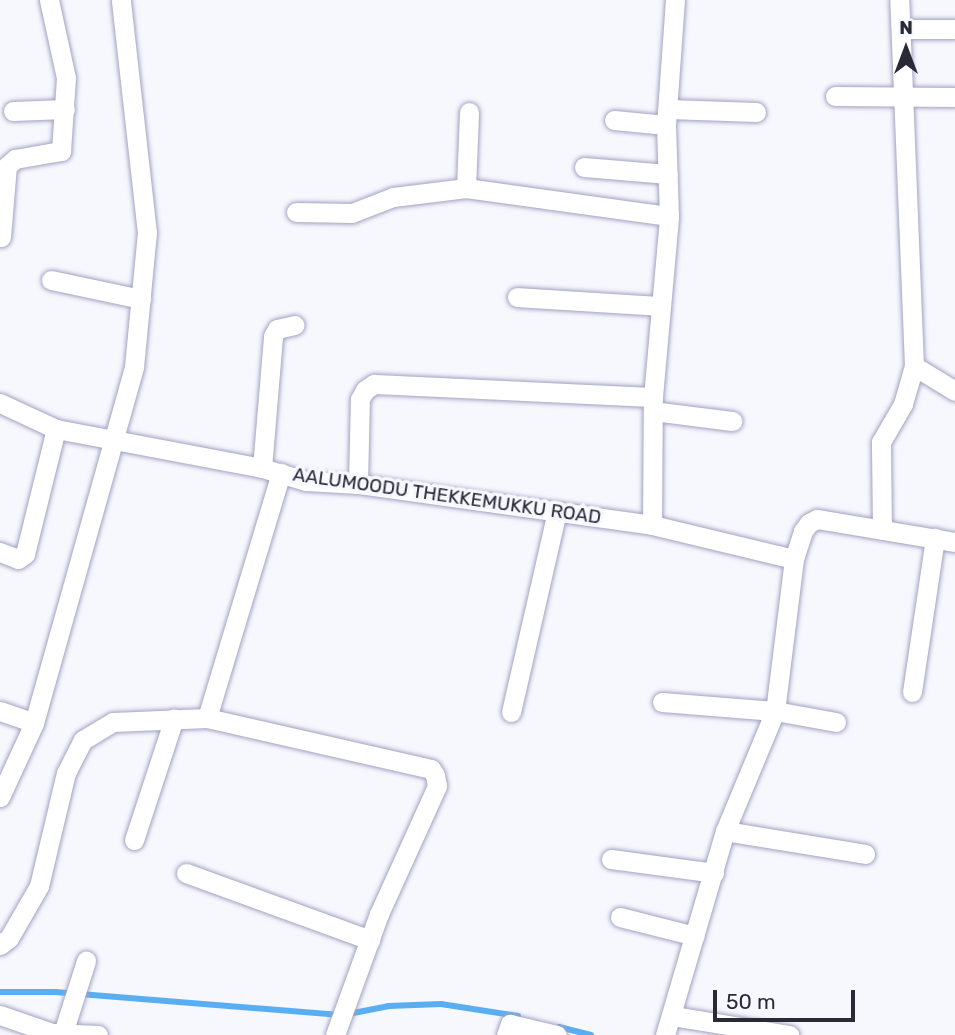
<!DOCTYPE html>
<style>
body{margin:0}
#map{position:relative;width:955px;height:1035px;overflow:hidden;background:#f7f7fe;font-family:Rubik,sans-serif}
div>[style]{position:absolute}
.stream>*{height:6px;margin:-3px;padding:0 3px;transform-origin:3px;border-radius:3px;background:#59aef1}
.roads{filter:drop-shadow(0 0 2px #a1a2c2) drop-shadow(0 0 2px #a1a2c2)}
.minor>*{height:19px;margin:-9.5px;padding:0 9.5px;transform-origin:9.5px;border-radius:9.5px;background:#fff}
span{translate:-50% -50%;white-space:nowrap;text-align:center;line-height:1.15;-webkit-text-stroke:7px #f7f7fe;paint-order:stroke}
.street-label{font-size:19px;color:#292a36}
.north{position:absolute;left:871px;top:14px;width:70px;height:70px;-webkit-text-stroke:5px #f7f7fe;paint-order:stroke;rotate:0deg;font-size:19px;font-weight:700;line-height:28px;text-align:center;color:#292a36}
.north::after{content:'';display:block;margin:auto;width:24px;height:32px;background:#292a36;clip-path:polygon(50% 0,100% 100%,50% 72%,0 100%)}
.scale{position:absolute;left:713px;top:990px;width:142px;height:32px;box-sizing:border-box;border:4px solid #292a36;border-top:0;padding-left:9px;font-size:21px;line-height:24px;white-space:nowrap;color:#292a36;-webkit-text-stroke:5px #f7f7fe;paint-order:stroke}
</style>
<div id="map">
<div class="stream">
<div style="left:0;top:992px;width:55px"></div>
<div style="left:55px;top:992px;width:289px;rotate:4.6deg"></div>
<div style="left:343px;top:1015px;width:47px;rotate:-11.1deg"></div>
<div style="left:389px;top:1006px;width:52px;rotate:-2.2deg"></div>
<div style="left:441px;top:1004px;width:78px;rotate:8.9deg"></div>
<div style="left:559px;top:1027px;width:33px;rotate:14deg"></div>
</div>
<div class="roads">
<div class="minor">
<div style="left:902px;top:29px;width:53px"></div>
<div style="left:835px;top:96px;width:120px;rotate:0.5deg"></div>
<div style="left:668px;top:109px;width:88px;rotate:2deg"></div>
<div style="left:13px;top:111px;width:52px;rotate:-2.2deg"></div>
<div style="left:614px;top:120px;width:52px;rotate:5.5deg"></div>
<div style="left:584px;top:167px;width:84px;rotate:4.8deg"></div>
<div style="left:466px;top:188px;width:76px;rotate:-87.7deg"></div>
<div style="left:296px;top:212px;width:56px;rotate:1deg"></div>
<div style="left:352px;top:213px;width:44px;rotate:-21.3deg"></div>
<div style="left:393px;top:197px;width:74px;rotate:-7deg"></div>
<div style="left:466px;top:188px;width:205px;rotate:7.9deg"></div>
<div style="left:1px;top:237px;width:71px;rotate:-85.2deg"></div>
<div style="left:7px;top:166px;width:11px;rotate:-41deg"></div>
<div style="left:15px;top:159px;width:47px;rotate:-9.9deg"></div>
<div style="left:61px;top:151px;width:73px;rotate:-86.1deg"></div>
<div style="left:66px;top:78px;width:80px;rotate:-102.3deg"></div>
<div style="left:51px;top:280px;width:92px;rotate:11.9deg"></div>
<div style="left:517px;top:297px;width:144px;rotate:3.6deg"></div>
<div style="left:914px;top:366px;width:48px;rotate:31.4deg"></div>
<div style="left:0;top:403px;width:62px;rotate:24.9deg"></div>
<div style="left:56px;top:429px;width:210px;rotate:10.7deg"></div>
<div style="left:262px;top:468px;width:46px;rotate:16.5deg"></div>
<div style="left:306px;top:481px;width:52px;rotate:3.3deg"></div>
<div style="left:358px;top:484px;width:297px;rotate:7.9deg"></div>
<div style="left:652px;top:525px;width:146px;rotate:13.5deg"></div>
<div style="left:794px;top:559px;width:153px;rotate:97.1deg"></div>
<div style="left:775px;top:711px;width:130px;rotate:112.6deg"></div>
<div style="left:725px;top:831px;width:213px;rotate:106.4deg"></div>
<div style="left:653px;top:411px;width:80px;rotate:7.2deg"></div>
<div style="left:262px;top:468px;width:132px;rotate:-85.2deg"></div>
<div style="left:273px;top:336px;width:8px;rotate:-60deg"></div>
<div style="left:277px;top:329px;width:18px;rotate:-13deg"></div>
<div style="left:358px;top:484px;width:85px;rotate:-88.7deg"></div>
<div style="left:360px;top:399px;width:10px;rotate:-61deg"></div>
<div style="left:365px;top:390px;width:11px;rotate:-34deg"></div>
<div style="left:374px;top:384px;width:279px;rotate:2.7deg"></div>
<div style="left:652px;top:525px;width:128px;rotate:-89.6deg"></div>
<div style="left:653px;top:397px;width:182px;rotate:-84.9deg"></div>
<div style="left:669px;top:216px;width:91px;rotate:-91.9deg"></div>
<div style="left:666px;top:125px;width:125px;rotate:-85.9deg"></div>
<div style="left:882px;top:530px;width:88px;rotate:-90.7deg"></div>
<div style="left:881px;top:442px;width:44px;rotate:-59.9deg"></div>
<div style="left:903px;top:404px;width:40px;rotate:-74deg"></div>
<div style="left:914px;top:366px;width:366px;rotate:-92.3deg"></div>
<div style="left:0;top:552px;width:19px;rotate:21deg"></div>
<div style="left:18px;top:559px;width:9px;rotate:-36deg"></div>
<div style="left:25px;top:554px;width:129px;rotate:-76.1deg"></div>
<div style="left:794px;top:559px;width:29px;rotate:-72deg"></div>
<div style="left:803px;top:531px;width:10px;rotate:-53deg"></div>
<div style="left:809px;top:523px;width:9px;rotate:-27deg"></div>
<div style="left:817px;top:519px;width:140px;rotate:9.5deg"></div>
<div style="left:912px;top:692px;width:156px;rotate:-81.5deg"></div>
<div style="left:662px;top:702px;width:113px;rotate:4.6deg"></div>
<div style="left:775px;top:711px;width:62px;rotate:10.2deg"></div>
<div style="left:0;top:711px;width:36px;rotate:19deg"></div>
<div style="left:511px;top:712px;width:206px;rotate:-77.1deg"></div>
<div style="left:207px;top:718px;width:256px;rotate:-73.2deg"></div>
<div style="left:0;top:797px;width:81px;rotate:-65.3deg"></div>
<div style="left:34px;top:723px;width:370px;rotate:-74.3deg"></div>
<div style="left:134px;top:367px;width:135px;rotate:-84.5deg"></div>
<div style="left:147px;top:233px;width:234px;rotate:-96.4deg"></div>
<div style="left:725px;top:831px;width:142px;rotate:9.3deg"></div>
<div style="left:134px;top:840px;width:128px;rotate:-71.8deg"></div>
<div style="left:611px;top:859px;width:104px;rotate:7.7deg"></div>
<div style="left:186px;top:873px;width:196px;rotate:20deg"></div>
<div style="left:620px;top:917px;width:77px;rotate:14.2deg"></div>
<div style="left:0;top:945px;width:11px;rotate:-38deg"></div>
<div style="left:9px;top:938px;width:60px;rotate:-60deg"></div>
<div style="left:39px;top:886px;width:116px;rotate:-76.6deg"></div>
<div style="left:66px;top:773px;width:37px;rotate:-63deg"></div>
<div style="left:83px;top:740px;width:35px;rotate:-31deg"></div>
<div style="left:113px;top:722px;width:94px;rotate:-2.4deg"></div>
<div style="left:207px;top:718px;width:230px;rotate:12.8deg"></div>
<div style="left:431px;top:769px;width:7px;rotate:56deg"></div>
<div style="left:435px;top:775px;width:11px;rotate:80deg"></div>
<div style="left:437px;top:786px;width:141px;rotate:114.4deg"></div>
<div style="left:379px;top:914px;width:129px;rotate:110deg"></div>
<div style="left:0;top:1015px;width:55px;rotate:19.1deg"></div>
<div style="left:52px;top:1033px;width:46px;rotate:2.5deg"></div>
<div style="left:673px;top:1016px;width:118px;rotate:9.3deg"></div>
<div style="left:63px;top:1033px;width:76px;rotate:-72.3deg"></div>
<div style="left:506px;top:1035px;width:12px;rotate:-70deg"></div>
<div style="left:510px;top:1024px;width:48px;rotate:13.2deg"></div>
</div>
</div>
<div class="street-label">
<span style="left:447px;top:496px;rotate:8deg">AALUMOODU THEKKEMUKKU ROAD</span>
</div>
<div class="north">N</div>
<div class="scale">50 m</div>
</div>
